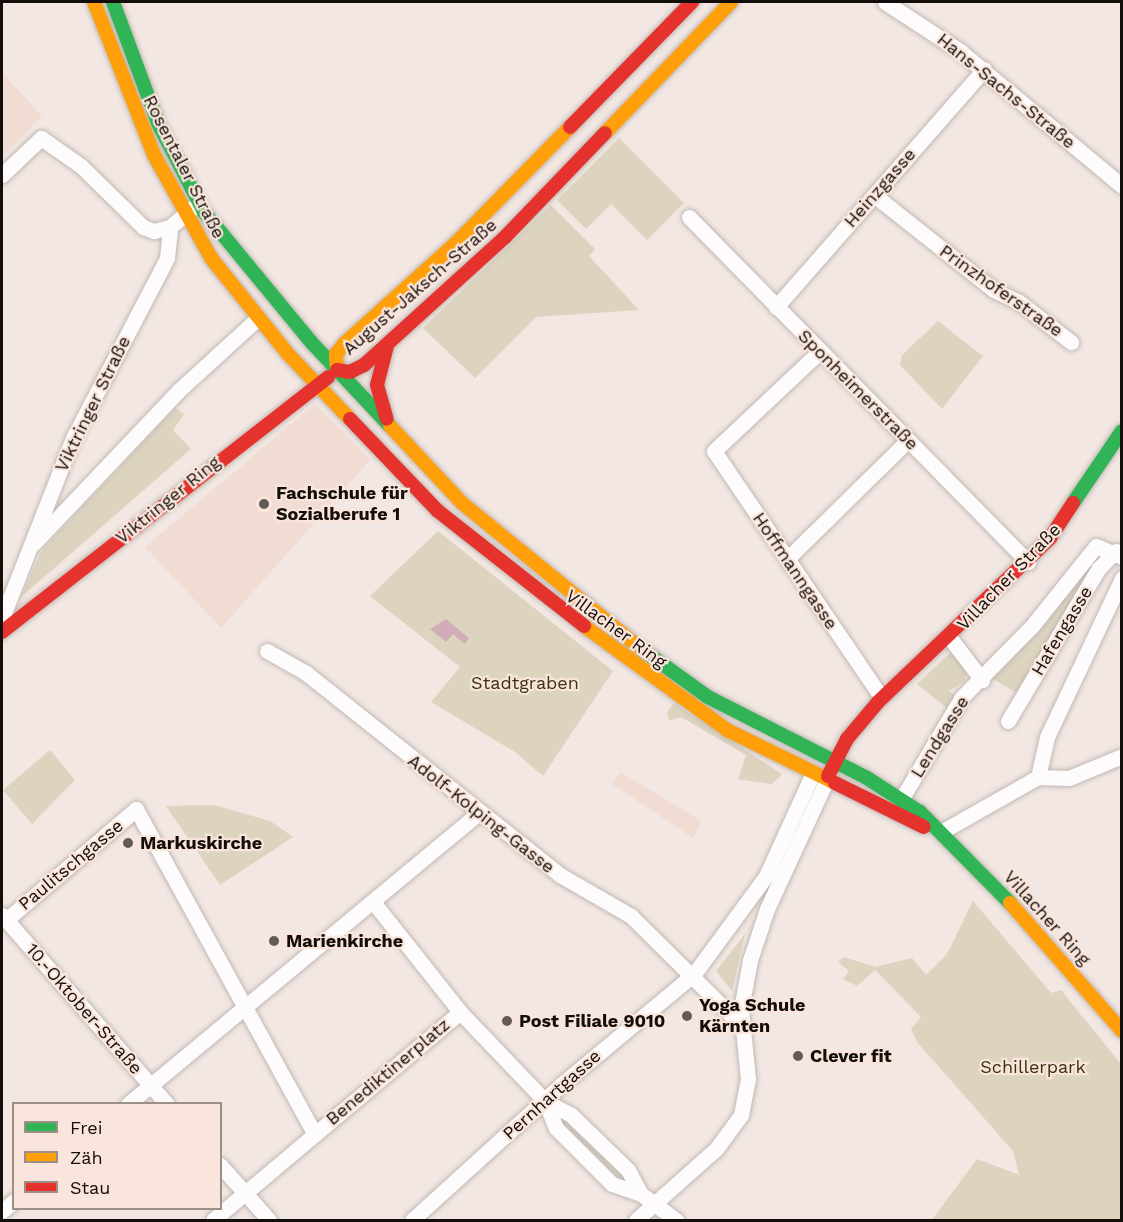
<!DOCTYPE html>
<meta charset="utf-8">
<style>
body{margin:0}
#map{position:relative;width:1123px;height:1222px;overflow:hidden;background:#f2e7e2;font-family:"Work Sans",sans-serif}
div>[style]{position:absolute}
.built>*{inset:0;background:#f0dcd2}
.green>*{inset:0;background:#dcd4bf}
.water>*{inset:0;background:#d0adb7}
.roads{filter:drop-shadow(0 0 2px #c1b8b4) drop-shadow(0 0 2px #c1b8b4)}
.street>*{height:15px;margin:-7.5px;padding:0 7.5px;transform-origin:7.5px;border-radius:7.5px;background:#fdfbfb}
.fast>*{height:14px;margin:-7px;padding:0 7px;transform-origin:7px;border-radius:7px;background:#30b455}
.slow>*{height:14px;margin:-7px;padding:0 7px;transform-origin:7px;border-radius:7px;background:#ff9f0a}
.jam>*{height:14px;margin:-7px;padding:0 7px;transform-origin:7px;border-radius:7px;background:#e5322d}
.dots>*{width:16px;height:16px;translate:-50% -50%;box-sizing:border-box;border:3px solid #f9e5db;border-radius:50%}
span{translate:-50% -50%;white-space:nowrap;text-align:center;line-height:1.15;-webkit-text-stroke:4.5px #f9e5db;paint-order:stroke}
.street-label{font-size:18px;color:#140e0a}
.poi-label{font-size:18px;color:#140e0a;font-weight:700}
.left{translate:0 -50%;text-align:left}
.park-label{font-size:18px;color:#39330f}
.frame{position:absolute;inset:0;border:3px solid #140e0a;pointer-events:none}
.legend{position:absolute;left:12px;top:1102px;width:210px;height:108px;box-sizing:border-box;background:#f9e5db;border:2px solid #9d8f87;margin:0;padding:8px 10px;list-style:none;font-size:18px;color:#140e0a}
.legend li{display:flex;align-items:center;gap:12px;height:30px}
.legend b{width:30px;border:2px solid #9d8f87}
</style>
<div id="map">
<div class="built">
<div style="clip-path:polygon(2px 73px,42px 116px,4px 155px,2px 154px)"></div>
<div style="clip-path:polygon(315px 404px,370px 460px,221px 628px,145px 547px)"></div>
<div style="clip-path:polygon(620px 772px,702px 821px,693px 838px,612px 784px)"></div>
</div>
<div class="green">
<div style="clip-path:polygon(619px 138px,684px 203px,647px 240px,611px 204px,586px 229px,557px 200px)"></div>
<div style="clip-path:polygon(551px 205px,595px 249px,589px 256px,639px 310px,536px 317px,475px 378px,423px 328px)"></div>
<div style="clip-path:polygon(938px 321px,983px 356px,942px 409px,900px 365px,902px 355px)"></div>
<div style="clip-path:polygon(175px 408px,184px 414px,173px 430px,191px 449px,21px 597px,42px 550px)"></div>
<div style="clip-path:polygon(438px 531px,613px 671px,543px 776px,515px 752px,431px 702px,460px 667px,370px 596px)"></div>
<div style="clip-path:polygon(1096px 557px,1100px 559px,1019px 694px,991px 678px)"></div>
<div style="clip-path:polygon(950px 653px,967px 669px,965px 681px,949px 691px,957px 697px,948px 709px,917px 684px)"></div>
<div style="clip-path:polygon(674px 703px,782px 774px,779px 778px,771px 784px,738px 779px,746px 755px,681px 717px,669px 721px,667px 712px)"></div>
<div style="clip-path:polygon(50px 750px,75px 780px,32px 824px,3px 790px)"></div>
<div style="clip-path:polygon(214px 805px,270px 821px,293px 837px,220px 885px,166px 806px)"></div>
<div style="clip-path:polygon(973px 901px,1051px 993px,1061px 990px,1121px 1064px,1121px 1220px,932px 1220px,977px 1159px,1019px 1175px,1013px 1151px,917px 1042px,911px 1029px,921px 1017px,875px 970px,857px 986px,843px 979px,849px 971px,838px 962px,844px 957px,875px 967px,912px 958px,926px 975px,947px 954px)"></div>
<div style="clip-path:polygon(745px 934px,732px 991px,716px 971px)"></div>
<div style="clip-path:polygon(559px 1116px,563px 1116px,634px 1184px,628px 1189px,560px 1124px)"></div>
</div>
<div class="water">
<div style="clip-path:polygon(446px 619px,469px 638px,465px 644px,453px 634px,446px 642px,430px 629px)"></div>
</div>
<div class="roads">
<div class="street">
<div style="left:885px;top:2px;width:90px;rotate:33.2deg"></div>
<div style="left:960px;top:51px;width:211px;rotate:39.8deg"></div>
<div style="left:2px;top:175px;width:54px;rotate:-43.5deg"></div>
<div style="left:41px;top:138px;width:49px;rotate:35deg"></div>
<div style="left:81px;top:166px;width:87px;rotate:44.5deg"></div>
<div style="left:143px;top:227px;width:12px;rotate:20deg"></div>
<div style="left:154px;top:231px;width:16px;rotate:-14deg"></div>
<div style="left:874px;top:195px;width:153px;rotate:38.4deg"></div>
<div style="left:994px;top:290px;width:28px;rotate:26deg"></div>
<div style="left:1019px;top:302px;width:66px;rotate:37.6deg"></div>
<div style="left:689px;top:217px;width:484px;rotate:45.5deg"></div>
<div style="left:776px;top:307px;width:316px;rotate:-48.8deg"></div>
<div style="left:819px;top:352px;width:144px;rotate:136.7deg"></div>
<div style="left:714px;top:451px;width:290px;rotate:55.8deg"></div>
<div style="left:34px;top:543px;width:209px;rotate:-46.5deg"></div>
<div style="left:178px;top:391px;width:108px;rotate:-42.4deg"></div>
<div style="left:787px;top:559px;width:168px;rotate:-44.5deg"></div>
<div style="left:2px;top:618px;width:193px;rotate:-68.5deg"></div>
<div style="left:73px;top:438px;width:203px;rotate:-62.4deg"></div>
<div style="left:167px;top:258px;width:31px;rotate:-84deg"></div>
<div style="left:170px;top:227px;width:29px;rotate:-41deg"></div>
<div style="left:950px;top:638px;width:53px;rotate:52.7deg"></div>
<div style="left:267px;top:651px;width:45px;rotate:29.4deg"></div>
<div style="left:306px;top:673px;width:325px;rotate:38.5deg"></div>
<div style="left:560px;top:875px;width:82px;rotate:30deg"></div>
<div style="left:631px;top:916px;width:155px;rotate:44.7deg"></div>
<div style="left:1008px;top:721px;width:178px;rotate:-59.3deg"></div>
<div style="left:1099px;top:568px;width:24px;rotate:-45deg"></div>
<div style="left:1038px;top:777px;width:41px;rotate:-77.3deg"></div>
<div style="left:1047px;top:737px;width:176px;rotate:-64.7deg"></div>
<div style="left:902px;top:798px;width:117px;rotate:-59.3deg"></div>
<div style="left:962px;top:697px;width:100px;rotate:-45.4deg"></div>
<div style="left:1032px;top:626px;width:102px;rotate:-51.3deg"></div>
<div style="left:1096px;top:546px;width:28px;rotate:23deg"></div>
<div style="left:941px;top:832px;width:112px;rotate:-29.6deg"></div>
<div style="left:1038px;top:777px;width:31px;rotate:2deg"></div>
<div style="left:1069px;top:778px;width:57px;rotate:-22.5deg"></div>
<div style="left:374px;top:903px;width:139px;rotate:51.7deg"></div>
<div style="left:460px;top:1012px;width:123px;rotate:46.3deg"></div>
<div style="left:545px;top:1101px;width:30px;rotate:28deg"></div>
<div style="left:571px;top:1115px;width:79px;rotate:44deg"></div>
<div style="left:628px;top:1170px;width:27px;rotate:62deg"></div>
<div style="left:641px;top:1194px;width:44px;rotate:36.6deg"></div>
<div style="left:2px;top:915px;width:251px;rotate:48.9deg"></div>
<div style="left:6px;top:920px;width:171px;rotate:-40.5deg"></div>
<div style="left:136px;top:809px;width:371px;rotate:61.2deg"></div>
<div style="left:545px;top:1101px;width:29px;rotate:68deg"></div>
<div style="left:556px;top:1128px;width:79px;rotate:45deg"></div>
<div style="left:612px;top:1184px;width:31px;rotate:19deg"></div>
<div style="left:128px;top:1104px;width:456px;rotate:-39.7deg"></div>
<div style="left:220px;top:1165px;width:74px;rotate:48.3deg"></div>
<div style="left:2px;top:1211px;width:16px;rotate:-40deg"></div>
<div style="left:213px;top:1220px;width:323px;rotate:-40.1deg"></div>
<div style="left:412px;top:1220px;width:202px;rotate:-42.2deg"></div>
<div style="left:562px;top:1084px;width:172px;rotate:-39.8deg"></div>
<div style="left:694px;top:974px;width:122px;rotate:-53.7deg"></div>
<div style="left:766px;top:876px;width:113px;rotate:-65.5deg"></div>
<div style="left:636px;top:1220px;width:107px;rotate:-41.6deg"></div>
<div style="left:716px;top:1149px;width:42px;rotate:-53.7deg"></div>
<div style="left:741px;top:1115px;width:37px;rotate:-79deg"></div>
<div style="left:748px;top:1079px;width:70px;rotate:-95.7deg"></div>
<div style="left:741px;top:1009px;width:50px;rotate:-79.6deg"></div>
<div style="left:750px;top:960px;width:54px;rotate:-71.6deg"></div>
<div style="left:767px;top:909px;width:143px;rotate:-65.2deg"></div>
</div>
<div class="fast">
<div style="left:113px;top:2px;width:129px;rotate:69.6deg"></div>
<div style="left:158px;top:123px;width:100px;rotate:62.7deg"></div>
<div style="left:204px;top:212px;width:170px;rotate:50.5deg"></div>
<div style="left:312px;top:343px;width:114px;rotate:46.8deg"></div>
<div style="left:1073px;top:503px;width:87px;rotate:-55.8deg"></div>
<div style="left:640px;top:648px;width:84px;rotate:35.8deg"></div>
<div style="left:708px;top:697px;width:178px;rotate:27deg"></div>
<div style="left:867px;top:778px;width:63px;rotate:32.7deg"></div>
<div style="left:920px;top:812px;width:128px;rotate:45.3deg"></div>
</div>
<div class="slow">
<div style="left:94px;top:2px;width:164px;rotate:68.6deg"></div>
<div style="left:154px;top:155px;width:118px;rotate:61deg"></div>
<div style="left:211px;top:258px;width:123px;rotate:51.3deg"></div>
<div style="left:288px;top:354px;width:90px;rotate:46.4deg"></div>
<div style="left:605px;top:133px;width:182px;rotate:-46.1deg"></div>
<div style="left:337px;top:370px;width:16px;rotate:-94deg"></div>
<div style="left:336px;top:354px;width:14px;rotate:-51deg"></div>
<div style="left:345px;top:343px;width:149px;rotate:-42deg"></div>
<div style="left:456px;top:243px;width:163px;rotate:-45.5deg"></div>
<div style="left:390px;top:426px;width:105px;rotate:46.9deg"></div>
<div style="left:462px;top:503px;width:230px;rotate:39.2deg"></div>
<div style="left:584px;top:626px;width:177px;rotate:36deg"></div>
<div style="left:727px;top:730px;width:120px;rotate:26.1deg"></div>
<div style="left:1010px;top:903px;width:170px;rotate:48.8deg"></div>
</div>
<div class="jam">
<div style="left:570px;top:127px;width:175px;rotate:-45.7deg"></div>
<div style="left:387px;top:346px;width:40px;rotate:104.4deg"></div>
<div style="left:377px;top:385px;width:35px;rotate:74deg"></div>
<div style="left:337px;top:370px;width:13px;rotate:9deg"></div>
<div style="left:350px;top:372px;width:16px;rotate:-27deg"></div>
<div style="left:364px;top:365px;width:190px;rotate:-42.2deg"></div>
<div style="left:505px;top:237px;width:144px;rotate:-46.1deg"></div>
<div style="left:350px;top:419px;width:127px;rotate:46.3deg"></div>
<div style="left:438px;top:511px;width:186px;rotate:38.2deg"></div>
<div style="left:2px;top:632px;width:414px;rotate:-38deg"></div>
<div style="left:828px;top:776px;width:42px;rotate:-62.8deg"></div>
<div style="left:847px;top:739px;width:48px;rotate:-50deg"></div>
<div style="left:878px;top:702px;width:238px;rotate:-43.6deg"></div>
<div style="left:1050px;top:538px;width:42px;rotate:-56.7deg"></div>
<div style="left:835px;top:783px;width:99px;rotate:26.3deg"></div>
</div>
</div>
<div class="dots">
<div style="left:264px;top:504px;background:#625a56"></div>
<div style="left:128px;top:843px;background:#625a56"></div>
<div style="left:274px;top:941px;background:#625a56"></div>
<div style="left:687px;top:1016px;background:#625a56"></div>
<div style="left:507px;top:1021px;background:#625a56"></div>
<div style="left:798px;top:1056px;background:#625a56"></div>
</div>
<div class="street-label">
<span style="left:1006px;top:91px;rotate:39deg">Hans-Sachs-Straße</span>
<span style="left:184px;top:167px;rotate:63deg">Rosentaler Straße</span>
<span style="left:880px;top:188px;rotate:-49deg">Heinzgasse</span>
<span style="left:420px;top:287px;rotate:-41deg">August-Jaksch-Straße</span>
<span style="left:1001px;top:291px;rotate:35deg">Prinzhoferstraße</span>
<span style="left:858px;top:390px;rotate:45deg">Sponheimerstraße</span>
<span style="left:93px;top:404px;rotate:-64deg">Viktringer Straße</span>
<span style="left:168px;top:500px;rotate:-39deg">Viktringer Ring</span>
<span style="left:795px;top:571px;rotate:56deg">Hoffmanngasse</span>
<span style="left:1009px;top:577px;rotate:-46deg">Villacher Straße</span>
<span style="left:616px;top:629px;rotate:36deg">Villacher Ring</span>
<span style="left:1062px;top:631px;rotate:-59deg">Hafengasse</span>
<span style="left:940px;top:737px;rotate:-58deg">Lendgasse</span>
<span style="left:481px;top:814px;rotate:38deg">Adolf-Kolping-Gasse</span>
<span style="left:71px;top:865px;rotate:-40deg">Paulitschgasse</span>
<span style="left:1047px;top:918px;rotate:48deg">Villacher Ring</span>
<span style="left:84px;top:1009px;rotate:49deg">10.-Oktober-Straße</span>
<span style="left:388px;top:1072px;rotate:-40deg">Benediktinerplatz</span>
<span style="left:552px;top:1095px;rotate:-42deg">Pernhartgasse</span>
</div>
<div class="poi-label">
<span class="left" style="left:276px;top:504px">Fachschule für<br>Sozialberufe 1</span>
<span class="left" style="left:140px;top:843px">Markuskirche</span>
<span class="left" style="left:286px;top:941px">Marienkirche</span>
<span class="left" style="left:699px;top:1016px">Yoga Schule<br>Kärnten</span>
<span class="left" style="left:519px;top:1021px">Post Filiale 9010</span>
<span class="left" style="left:810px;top:1056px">Clever fit</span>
</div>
<div class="park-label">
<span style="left:525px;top:683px">Stadtgraben</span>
<span style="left:1033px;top:1067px">Schillerpark</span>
</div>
<div class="frame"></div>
<ul class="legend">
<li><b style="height:8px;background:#30b455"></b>Frei</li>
<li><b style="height:8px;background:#ff9f0a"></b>Zäh</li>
<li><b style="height:8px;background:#e5322d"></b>Stau</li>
</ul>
</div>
